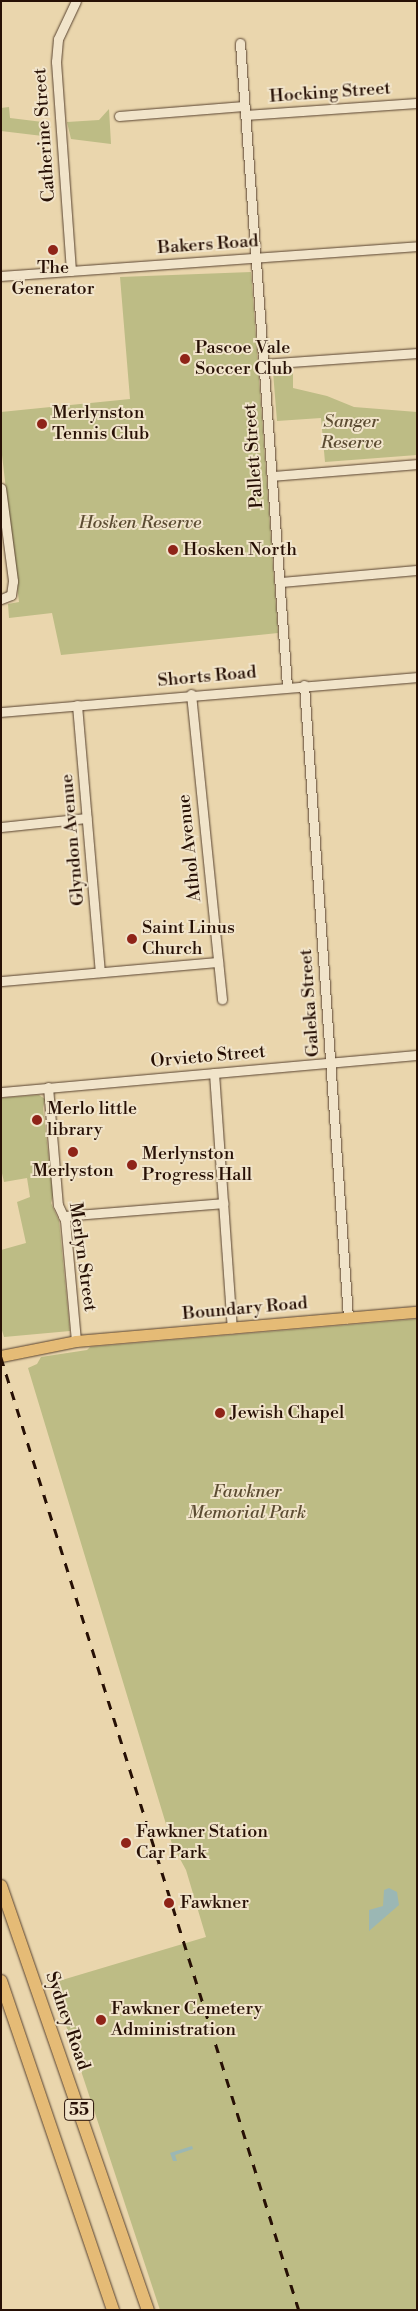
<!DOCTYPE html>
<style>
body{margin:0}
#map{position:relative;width:418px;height:2311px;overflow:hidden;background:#ead6ad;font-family:"Libre Bodoni",serif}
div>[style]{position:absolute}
.green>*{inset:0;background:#bdbc85}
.water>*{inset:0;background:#9bb7b4}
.roads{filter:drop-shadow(0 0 1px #58422f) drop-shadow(0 0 1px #58422f)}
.minor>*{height:9px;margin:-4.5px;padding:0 4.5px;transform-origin:4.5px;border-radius:4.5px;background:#f1e4ca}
.major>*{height:11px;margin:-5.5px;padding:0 5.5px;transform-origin:5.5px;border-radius:5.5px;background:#e5bb76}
.highway>*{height:12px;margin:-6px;padding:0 6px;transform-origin:6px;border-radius:6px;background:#e5bb76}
.rail>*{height:2.5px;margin-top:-1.25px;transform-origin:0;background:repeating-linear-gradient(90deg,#271005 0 9px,transparent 0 18px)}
.dots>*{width:14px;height:14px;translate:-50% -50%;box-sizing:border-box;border:2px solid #f1e4ca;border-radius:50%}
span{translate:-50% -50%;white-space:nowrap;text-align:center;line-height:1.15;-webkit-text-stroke:4px #f1e4ca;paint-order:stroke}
.shield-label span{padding:1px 4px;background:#f1e4ca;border:1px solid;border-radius:4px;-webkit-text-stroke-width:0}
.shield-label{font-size:16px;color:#271005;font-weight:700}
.street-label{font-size:18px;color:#271005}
.poi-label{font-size:18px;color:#271005}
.left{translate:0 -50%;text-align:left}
.park-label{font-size:18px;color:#5c4c32;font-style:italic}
.frame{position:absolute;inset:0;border:2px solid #271005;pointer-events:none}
</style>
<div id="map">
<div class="green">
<div style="clip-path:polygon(9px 107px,10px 118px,51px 123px,51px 137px,1px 131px,1px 108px)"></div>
<div style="clip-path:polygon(109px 109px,111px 144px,71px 139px,67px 122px,99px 120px)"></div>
<div style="clip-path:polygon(251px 272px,278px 633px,61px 655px,52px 613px,9px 618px,8px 604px,19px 602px,2px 455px,1px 412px,130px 399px,120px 277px)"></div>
<div style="clip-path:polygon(293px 371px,293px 388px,327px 396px,354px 407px,417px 412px,417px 455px,325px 462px,321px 418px,277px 421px,273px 372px)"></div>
<div style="clip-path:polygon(39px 1095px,45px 1099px,43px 1108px,53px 1195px,51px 1203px,59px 1221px,70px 1331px,4px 1337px,1px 1327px,1px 1250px,26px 1243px,17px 1202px,30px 1197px,27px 1178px,4px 1182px,1px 1169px,1px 1098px)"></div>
<div style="clip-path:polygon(417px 1319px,417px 2310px,160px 2310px,52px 1983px,206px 1937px,186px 1870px,172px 1844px,28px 1368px,37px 1364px,41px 1357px,87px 1350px,90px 1347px)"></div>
</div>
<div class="water">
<div style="clip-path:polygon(389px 1888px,397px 1892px,399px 1905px,369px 1931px,369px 1910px,383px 1906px,384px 1890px)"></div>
<div style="clip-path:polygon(192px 2146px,193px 2149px,175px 2155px,177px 2161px,173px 2161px,170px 2153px)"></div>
</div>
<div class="roads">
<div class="minor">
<div style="left:240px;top:43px;width:645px;rotate:85.82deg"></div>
<div style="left:245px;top:115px;width:172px;rotate:-4deg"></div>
<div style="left:119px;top:116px;width:125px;rotate:-4.6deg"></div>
<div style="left:71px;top:271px;width:210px;rotate:-94.1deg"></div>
<div style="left:56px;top:62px;width:23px;rotate:-85deg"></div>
<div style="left:58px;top:39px;width:42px;rotate:-64.7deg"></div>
<div style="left:1px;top:276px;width:417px;rotate:-4.1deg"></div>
<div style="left:263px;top:364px;width:154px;rotate:-4.1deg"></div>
<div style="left:272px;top:476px;width:145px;rotate:-4.7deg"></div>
<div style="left:1px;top:488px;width:94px;rotate:82.6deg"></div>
<div style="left:13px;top:581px;width:14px;rotate:98deg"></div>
<div style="left:11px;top:595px;width:11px;rotate:158deg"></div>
<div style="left:280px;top:582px;width:138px;rotate:-5deg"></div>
<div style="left:304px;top:685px;width:635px;rotate:86.02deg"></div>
<div style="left:191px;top:694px;width:307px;rotate:84.2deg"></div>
<div style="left:77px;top:705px;width:268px;rotate:85.1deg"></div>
<div style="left:1px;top:712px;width:417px;rotate:-4.8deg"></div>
<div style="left:1px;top:827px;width:86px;rotate:-6deg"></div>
<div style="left:1px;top:981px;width:218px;rotate:-5deg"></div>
<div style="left:214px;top:1073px;width:256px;rotate:86deg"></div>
<div style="left:48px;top:1087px;width:118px;rotate:85.2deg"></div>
<div style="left:58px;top:1205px;width:17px;rotate:65deg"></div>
<div style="left:65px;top:1220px;width:121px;rotate:84.8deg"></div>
<div style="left:1px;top:1092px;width:418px;rotate:-5.1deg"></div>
<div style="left:63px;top:1216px;width:161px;rotate:-4.6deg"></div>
</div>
<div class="major">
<div style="left:1px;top:1356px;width:76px;rotate:-11.3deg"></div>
<div style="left:76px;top:1341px;width:342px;rotate:-4.9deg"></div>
</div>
<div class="highway">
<div style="left:1px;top:1886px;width:449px;rotate:70.9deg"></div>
<div style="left:1px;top:1981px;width:348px;rotate:71.2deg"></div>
</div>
</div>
<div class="rail">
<div style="left:1px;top:1357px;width:999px;rotate:72.64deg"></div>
</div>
<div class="dots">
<div style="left:53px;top:250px;background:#8f2418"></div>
<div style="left:185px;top:359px;background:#8f2418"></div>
<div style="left:42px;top:424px;background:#8f2418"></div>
<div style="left:173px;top:550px;background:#8f2418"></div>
<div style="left:132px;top:939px;background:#8f2418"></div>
<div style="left:37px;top:1120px;background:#8f2418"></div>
<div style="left:73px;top:1152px;background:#8f2418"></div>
<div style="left:132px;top:1165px;background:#8f2418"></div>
<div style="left:220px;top:1413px;background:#8f2418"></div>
<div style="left:126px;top:1843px;background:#8f2418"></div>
<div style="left:169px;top:1903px;background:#8f2418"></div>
<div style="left:101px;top:2020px;background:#8f2418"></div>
</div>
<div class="shield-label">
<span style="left:79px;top:2110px">55</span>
</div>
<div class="street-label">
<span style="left:330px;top:93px;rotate:-4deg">Hocking Street</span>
<span style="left:45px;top:135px;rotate:-94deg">Catherine Street</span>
<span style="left:208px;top:245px;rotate:-4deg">Bakers Road</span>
<span style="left:254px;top:456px;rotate:-94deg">Pallett Street</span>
<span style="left:207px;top:677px;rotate:-5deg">Shorts Road</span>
<span style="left:73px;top:840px;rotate:-95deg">Glyndon Avenue</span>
<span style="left:190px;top:848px;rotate:-96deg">Athol Avenue</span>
<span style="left:310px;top:1003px;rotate:-94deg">Galeka Street</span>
<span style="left:208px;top:1057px;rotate:-5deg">Orvieto Street</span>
<span style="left:82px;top:1257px;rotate:82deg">Merlyn Street</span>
<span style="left:245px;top:1309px;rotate:-5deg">Boundary Road</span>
<span style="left:67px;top:2021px;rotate:71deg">Sydney Road</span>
</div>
<div class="poi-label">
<span style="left:53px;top:279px">The<br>Generator</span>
<span class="left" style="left:195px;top:359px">Pascoe Vale<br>Soccer Club</span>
<span class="left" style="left:52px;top:424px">Merlynston<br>Tennis Club</span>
<span class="left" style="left:183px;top:550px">Hosken North</span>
<span class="left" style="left:142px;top:939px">Saint Linus<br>Church</span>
<span class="left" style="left:47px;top:1120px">Merlo little<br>library</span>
<span class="left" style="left:142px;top:1165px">Merlynston<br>Progress Hall</span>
<span style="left:73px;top:1171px">Merlyston</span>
<span class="left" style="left:230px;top:1413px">Jewish Chapel</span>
<span class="left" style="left:136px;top:1843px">Fawkner Station<br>Car Park</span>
<span class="left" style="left:180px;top:1903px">Fawkner</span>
<span class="left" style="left:111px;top:2020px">Fawkner Cemetery<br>Administration</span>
</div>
<div class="park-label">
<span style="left:351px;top:433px">Sanger<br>Reserve</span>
<span style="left:140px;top:523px">Hosken Reserve</span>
<span style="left:247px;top:1503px">Fawkner<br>Memorial Park</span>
</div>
<div class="frame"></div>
</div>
